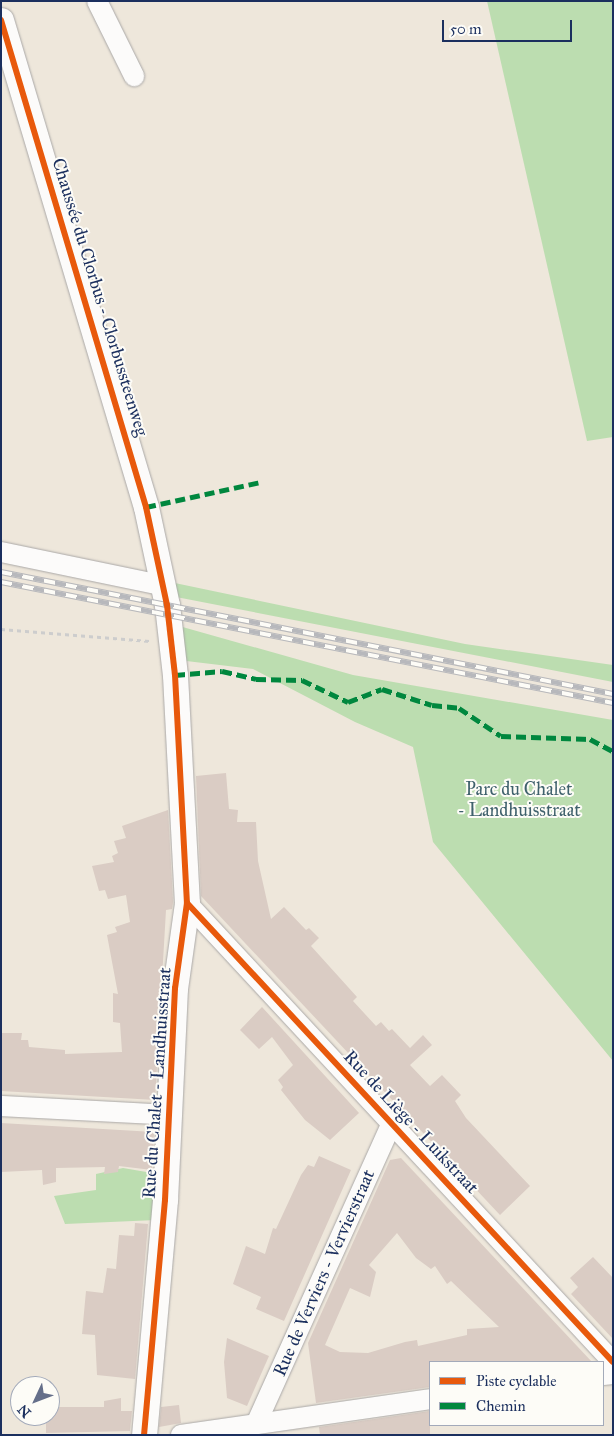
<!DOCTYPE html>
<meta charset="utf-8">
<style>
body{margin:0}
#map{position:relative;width:614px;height:1436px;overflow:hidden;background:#eee7db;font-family:"IM FELL Great Primer",serif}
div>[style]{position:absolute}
.green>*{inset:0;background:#bcddb0}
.building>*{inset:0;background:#daccc4}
.path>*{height:3px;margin-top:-1.5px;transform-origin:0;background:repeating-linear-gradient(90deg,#cdcdcd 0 4px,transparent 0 8px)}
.roads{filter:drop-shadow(0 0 1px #aaa8a7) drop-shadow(0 0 1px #aaa8a7)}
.minor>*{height:20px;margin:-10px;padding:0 10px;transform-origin:10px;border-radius:10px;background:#fcfbfa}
.tertiary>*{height:25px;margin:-12.5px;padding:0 12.5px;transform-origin:12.5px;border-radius:12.5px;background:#fcfbfa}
.rail>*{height:5.5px;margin-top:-2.75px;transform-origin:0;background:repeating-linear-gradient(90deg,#fdfcf7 0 11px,#b7b8bc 0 22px);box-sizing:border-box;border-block:1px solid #b7b8bc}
.quiet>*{height:5px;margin-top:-2.5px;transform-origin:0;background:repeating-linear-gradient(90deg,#00873e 0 10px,transparent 0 15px)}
.cycleway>*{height:6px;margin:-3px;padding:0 3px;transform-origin:3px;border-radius:3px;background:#e8590c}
span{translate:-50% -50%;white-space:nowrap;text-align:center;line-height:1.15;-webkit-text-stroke:4px #fdfcf7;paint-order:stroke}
.street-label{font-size:18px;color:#1b2f5e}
.park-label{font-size:18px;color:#3f616c}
.frame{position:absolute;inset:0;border:2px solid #1b2f5e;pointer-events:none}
.legend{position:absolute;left:429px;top:1361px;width:175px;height:65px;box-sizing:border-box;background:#fdfcf7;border:1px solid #a3aaba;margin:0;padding:6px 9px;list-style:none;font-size:15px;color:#1b2f5e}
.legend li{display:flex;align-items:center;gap:10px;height:25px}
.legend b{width:25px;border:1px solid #a3aaba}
.north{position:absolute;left:10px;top:1376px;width:50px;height:50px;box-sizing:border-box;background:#fdfcf7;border:1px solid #a3aaba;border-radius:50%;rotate:227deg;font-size:14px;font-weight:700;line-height:20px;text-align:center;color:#1b2f5e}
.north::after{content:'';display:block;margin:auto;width:18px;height:22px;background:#656f8a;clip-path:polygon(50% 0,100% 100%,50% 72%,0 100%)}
.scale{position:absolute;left:442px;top:20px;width:130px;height:22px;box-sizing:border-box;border:2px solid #1b2f5e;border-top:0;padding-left:6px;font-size:15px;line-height:18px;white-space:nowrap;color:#1b2f5e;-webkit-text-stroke:4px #fdfcf7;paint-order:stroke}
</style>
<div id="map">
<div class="green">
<div style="clip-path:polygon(487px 1px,613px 1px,613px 437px,587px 441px)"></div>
<div style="clip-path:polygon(170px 582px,465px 644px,613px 665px,613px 682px,171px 596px)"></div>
<div style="clip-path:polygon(179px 626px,353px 675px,613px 720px,613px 1061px,433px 842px,413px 747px,355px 722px,253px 669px,178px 660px)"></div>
<div style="clip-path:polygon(123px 1168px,158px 1174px,156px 1220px,65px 1224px,54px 1196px,96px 1190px,96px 1174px)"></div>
</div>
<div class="building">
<div style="clip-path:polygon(226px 773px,229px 809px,238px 810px,237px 822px,256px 822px,258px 861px,271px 919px,284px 907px,306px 930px,309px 928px,319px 938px,311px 946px,357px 997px,353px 1001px,376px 1026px,381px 1022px,389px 1031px,392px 1029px,410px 1048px,423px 1035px,432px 1045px,410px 1065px,430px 1086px,442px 1075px,461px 1095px,455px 1101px,466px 1118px,530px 1186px,500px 1215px,201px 896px,196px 776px)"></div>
<div style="clip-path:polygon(168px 810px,173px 902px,172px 909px,166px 910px,155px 1100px,1px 1091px,1px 1033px,22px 1033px,21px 1040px,28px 1040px,29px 1047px,65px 1050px,65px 1054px,122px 1052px,120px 1023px,113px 1022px,113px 993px,118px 994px,107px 935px,117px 932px,115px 927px,130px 922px,126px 895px,108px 899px,105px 890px,99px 891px,92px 866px,114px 862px,112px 856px,118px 853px,114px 841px,126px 838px,122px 826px)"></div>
<div style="clip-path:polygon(262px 1007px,359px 1113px,330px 1140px,305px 1120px,281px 1090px,283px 1087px,278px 1080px,293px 1065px,272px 1037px,259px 1049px,240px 1030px)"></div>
<div style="clip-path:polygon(1px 1123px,154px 1132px,152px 1170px,119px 1166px,118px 1172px,104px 1174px,105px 1167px,56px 1168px,56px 1182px,43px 1185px,42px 1170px,1px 1172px)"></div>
<div style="clip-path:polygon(319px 1156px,351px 1170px,284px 1321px,256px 1309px,261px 1297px,233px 1284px,246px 1246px,265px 1254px,273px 1228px,276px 1229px,301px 1175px,308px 1165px,314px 1167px)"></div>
<div style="clip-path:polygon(evenodd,401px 1158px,446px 1206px,592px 1362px,430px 1362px,430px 1387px,316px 1403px,308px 1343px,390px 1160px,401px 1158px,397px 1233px,416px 1258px,431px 1269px,435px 1266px,447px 1284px,451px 1281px,499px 1327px,467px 1329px,467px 1335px,418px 1346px,417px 1340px,405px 1342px,368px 1353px,340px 1352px,325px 1345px,350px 1288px,370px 1297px,376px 1272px,369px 1265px,397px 1233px)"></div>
<div style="clip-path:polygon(135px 1223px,148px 1224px,135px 1379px,97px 1375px,95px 1335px,82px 1334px,86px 1291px,103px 1293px,107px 1268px,116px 1269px,119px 1235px,134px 1236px)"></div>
<div style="clip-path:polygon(593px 1257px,613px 1278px,613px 1339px,571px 1294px,578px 1287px,570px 1278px)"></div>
<div style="clip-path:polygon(227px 1338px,269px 1356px,247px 1406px,227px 1398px,224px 1362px)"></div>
<div style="clip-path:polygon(121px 1398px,121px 1411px,132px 1411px,130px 1431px,46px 1433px,46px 1416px,50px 1416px,50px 1407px,104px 1407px,104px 1401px)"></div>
<div style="clip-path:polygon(179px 1405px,181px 1423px,159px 1427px,161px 1407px)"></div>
<div style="clip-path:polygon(430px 1411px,430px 1435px,320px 1435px,319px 1427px)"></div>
</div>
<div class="path">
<div style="left:1px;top:629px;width:149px;rotate:4.6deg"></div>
</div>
<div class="roads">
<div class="minor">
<div style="left:97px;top:1px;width:84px;rotate:63.7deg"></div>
<div style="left:1px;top:552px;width:163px;rotate:11.7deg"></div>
<div style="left:187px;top:903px;width:626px;rotate:47.14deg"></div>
<div style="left:1px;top:1106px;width:169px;rotate:3deg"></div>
<div style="left:603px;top:1375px;width:10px;rotate:-6deg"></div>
<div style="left:256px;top:1424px;width:330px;rotate:-65.7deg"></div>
<div style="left:181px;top:1435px;width:252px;rotate:-8.2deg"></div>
</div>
<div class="tertiary">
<div style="left:1px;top:20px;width:508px;rotate:73.42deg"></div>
<div style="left:146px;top:507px;width:100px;rotate:77.9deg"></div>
<div style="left:167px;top:605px;width:70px;rotate:83.5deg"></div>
<div style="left:175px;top:675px;width:228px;rotate:87deg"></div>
<div style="left:187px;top:903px;width:86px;rotate:98deg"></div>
<div style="left:175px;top:988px;width:212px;rotate:92.7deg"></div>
<div style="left:165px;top:1200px;width:236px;rotate:95.1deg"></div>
</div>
</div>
<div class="rail">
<div style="left:1px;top:572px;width:624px;rotate:11.27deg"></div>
<div style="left:1px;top:582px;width:624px;rotate:11.18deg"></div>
</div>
<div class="quiet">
<div style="left:146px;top:507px;width:118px;rotate:-12.3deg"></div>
<div style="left:175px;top:675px;width:47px;rotate:-4.9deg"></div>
<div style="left:222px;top:671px;width:35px;rotate:13deg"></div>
<div style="left:256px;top:679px;width:46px;rotate:1.2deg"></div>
<div style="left:302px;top:680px;width:51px;rotate:25.6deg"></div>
<div style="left:348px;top:702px;width:36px;rotate:-21deg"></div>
<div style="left:382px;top:689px;width:52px;rotate:17.7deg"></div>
<div style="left:432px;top:705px;width:27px;rotate:6deg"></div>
<div style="left:459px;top:708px;width:50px;rotate:33.7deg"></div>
<div style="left:501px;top:736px;width:89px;rotate:1.9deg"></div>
<div style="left:590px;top:739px;width:26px;rotate:28deg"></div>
</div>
<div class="cycleway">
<div style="left:1px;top:20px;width:508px;rotate:73.42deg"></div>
<div style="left:146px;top:507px;width:100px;rotate:77.9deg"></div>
<div style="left:167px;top:605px;width:70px;rotate:83.5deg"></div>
<div style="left:175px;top:675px;width:228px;rotate:87deg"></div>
<div style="left:187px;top:903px;width:86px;rotate:98deg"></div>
<div style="left:175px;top:988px;width:212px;rotate:92.7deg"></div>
<div style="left:165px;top:1200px;width:236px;rotate:95.1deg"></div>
<div style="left:187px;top:903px;width:626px;rotate:47.14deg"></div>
</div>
<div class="street-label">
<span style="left:100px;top:297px;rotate:73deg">Chaussée du Clorbus - Clorbussteenweg</span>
<span style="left:157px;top:1083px;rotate:-86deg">Rue du Chalet - Landhuisstraat</span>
<span style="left:411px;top:1122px;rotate:47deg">Rue de Liège - Luikstraat</span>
<span style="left:324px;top:1273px;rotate:-66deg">Rue de Verviers - Vervierstraat</span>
</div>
<div class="park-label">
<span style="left:519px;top:800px">Parc du Chalet<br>- Landhuisstraat</span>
</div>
<div class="frame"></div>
<ul class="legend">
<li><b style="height:6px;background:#e8590c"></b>Piste cyclable</li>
<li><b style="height:6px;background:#00873e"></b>Chemin</li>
</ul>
<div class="north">N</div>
<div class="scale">50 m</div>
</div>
